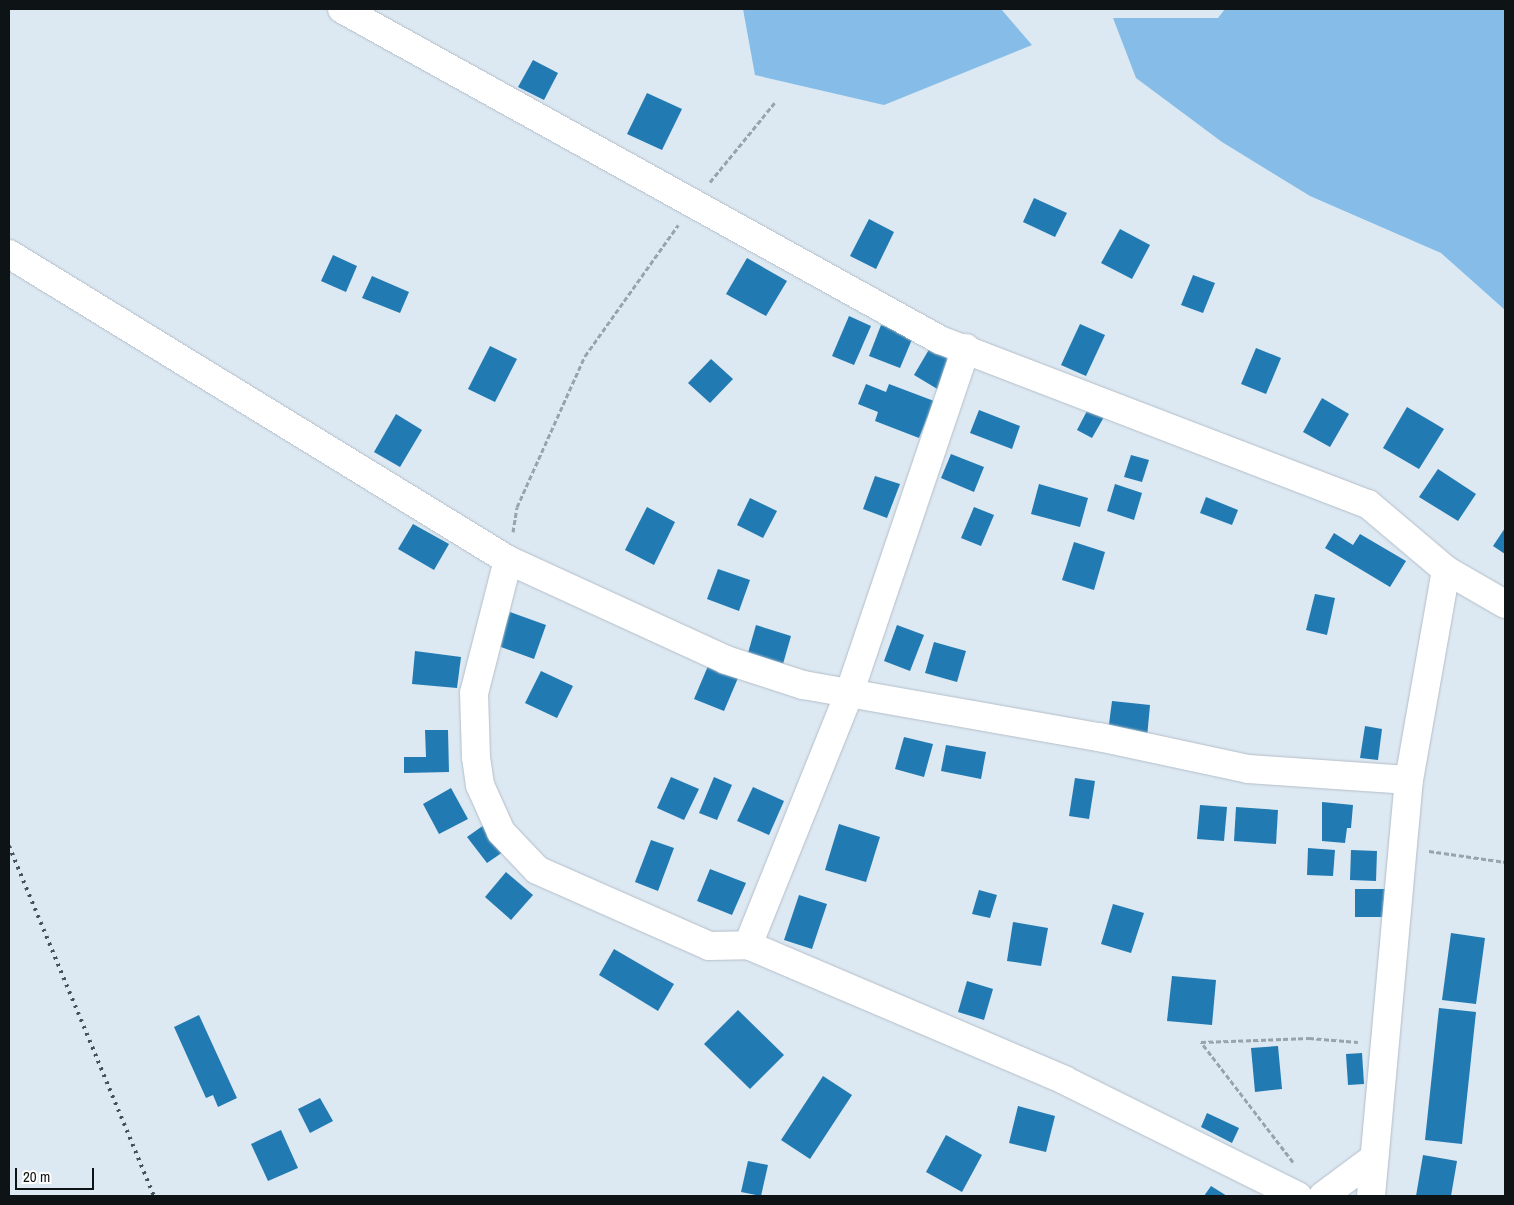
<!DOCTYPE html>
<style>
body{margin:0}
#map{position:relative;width:1514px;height:1205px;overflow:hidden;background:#dce8f2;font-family:"Archivo Narrow",sans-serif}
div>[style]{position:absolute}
.green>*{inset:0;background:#85bde8}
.building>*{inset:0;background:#217ab2}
.path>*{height:3px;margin-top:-1.5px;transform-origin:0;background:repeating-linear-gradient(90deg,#99a3ab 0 5px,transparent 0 7.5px)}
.roads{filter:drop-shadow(0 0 1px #b3bec8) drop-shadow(0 0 1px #b3bec8)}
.street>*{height:28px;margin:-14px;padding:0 14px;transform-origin:14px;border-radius:14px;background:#fff}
.rail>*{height:4px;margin-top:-2px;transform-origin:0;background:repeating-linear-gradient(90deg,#4a5156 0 2.5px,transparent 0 7.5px)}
span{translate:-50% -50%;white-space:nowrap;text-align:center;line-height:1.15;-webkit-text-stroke:4px #fff;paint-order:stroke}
.frame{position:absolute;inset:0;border:10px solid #0e1316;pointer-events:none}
.scale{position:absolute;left:15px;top:1168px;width:79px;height:22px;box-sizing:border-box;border:2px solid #0e1316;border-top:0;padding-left:6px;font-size:15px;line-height:18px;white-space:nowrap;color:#0e1316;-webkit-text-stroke:4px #fff;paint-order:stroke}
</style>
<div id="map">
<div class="green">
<div style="clip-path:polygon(743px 9px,1001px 9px,1032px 45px,884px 105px,755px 75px)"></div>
<div style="clip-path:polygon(1225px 9px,1505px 9px,1505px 310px,1441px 253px,1310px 196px,1222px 142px,1136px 78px,1113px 18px,1218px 18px)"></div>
</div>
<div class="building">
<div style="clip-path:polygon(533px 60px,558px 73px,544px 100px,518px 87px)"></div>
<div style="clip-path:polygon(647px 93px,682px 109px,662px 150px,627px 134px)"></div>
<div style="clip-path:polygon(1034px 198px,1067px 213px,1055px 237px,1023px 222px)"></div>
<div style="clip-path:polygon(869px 219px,894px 232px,876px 269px,850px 256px)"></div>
<div style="clip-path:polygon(1120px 229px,1150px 245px,1132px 279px,1101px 263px)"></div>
<div style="clip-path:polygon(333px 255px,357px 266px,346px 292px,321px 281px)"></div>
<div style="clip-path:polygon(747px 258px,787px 281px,766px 316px,726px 294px)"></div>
<div style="clip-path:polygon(1193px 275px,1215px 283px,1203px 313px,1181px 305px)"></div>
<div style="clip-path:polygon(372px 276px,409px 292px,400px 313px,362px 298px)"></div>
<div style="clip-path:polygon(849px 316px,871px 326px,854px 365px,832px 356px)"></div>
<div style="clip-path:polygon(1080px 324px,1105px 335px,1086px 376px,1061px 365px)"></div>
<div style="clip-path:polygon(881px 325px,913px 337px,900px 368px,869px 356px)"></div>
<div style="clip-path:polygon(490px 346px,517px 359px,495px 402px,468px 389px)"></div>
<div style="clip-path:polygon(931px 346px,956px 360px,939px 390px,914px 375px)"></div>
<div style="clip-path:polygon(1256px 348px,1281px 358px,1266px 394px,1241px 384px)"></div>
<div style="clip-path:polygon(711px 359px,733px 379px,710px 403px,688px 383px)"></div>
<div style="clip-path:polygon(866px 384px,886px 392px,889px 384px,934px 401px,919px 438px,875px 421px,878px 412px,858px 404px)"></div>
<div style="clip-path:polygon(1322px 398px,1349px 414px,1330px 447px,1303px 432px)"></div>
<div style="clip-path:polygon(1407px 407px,1444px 429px,1419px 469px,1383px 448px)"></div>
<div style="clip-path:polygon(1088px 409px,1104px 417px,1092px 438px,1077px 430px)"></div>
<div style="clip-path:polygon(979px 410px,1020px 426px,1012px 449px,970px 433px)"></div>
<div style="clip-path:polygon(396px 414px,422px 430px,400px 467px,374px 452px)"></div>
<div style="clip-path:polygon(951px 454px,984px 467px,974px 492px,941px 478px)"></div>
<div style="clip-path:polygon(1131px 455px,1149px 460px,1142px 482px,1124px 477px)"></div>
<div style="clip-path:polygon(1438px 469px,1476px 494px,1458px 521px,1419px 497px)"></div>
<div style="clip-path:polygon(875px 476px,900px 484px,887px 518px,863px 509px)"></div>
<div style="clip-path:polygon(1039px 484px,1088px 498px,1080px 527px,1031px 514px)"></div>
<div style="clip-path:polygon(1115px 484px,1142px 493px,1134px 520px,1107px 511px)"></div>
<div style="clip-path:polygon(1206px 497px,1238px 510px,1232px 525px,1200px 513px)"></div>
<div style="clip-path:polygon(750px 498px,777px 511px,763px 538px,737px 525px)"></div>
<div style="clip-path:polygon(647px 507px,675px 522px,654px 565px,625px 550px)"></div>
<div style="clip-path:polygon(974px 507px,994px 515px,981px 546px,961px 538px)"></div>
<div style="clip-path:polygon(413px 524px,449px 544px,434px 570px,398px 549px)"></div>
<div style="clip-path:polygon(1505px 528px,1505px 554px,1493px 546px)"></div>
<div style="clip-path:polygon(1334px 533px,1353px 545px,1360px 534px,1406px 561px,1390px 587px,1325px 548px)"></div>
<div style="clip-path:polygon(1074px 542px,1105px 552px,1094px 590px,1062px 580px)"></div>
<div style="clip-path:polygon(718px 569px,750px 580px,739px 611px,707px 599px)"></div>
<div style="clip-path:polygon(1315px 594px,1335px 598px,1327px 635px,1306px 630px)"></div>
<div style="clip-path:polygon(510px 612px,546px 625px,534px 659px,498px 646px)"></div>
<div style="clip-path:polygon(756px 625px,791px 636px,783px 664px,748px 653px)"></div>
<div style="clip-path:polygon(897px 625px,924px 635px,910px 671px,884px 661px)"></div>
<div style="clip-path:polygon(934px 642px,966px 651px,957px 682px,925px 673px)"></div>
<div style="clip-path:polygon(415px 651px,461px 657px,457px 688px,412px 684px)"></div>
<div style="clip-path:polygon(708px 666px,738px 678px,724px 711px,694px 699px)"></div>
<div style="clip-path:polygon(541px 671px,573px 686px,557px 718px,525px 703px)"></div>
<div style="clip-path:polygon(1112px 701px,1150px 705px,1147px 737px,1108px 732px)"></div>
<div style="clip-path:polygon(1365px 726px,1382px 729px,1378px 760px,1360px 758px)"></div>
<div style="clip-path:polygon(425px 730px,448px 730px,449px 772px,404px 773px,404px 757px,426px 757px)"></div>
<div style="clip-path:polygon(904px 737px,933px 744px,924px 777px,895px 769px)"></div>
<div style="clip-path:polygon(946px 745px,986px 752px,981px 779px,941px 771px)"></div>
<div style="clip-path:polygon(671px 777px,699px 789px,684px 820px,657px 808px)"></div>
<div style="clip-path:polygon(714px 777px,732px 785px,717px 820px,699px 813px)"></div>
<div style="clip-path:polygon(1075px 778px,1095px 781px,1089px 819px,1069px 816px)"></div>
<div style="clip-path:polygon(753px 787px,784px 801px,769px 835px,737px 821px)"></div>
<div style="clip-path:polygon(451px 788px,468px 819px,439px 834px,423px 804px)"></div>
<div style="clip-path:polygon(1322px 802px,1353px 805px,1351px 828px,1347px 828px,1345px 843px,1322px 841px)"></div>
<div style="clip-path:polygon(1200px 805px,1227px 807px,1224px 841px,1197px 839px)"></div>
<div style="clip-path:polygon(1236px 807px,1278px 810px,1276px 844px,1234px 841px)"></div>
<div style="clip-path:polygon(839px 824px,880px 837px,866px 882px,825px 870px)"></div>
<div style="clip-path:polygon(484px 825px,503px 852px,487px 863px,467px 837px)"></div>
<div style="clip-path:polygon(651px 840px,674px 848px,658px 891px,635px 882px)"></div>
<div style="clip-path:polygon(1308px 848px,1335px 850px,1333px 876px,1307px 875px)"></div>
<div style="clip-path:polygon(1351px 850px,1377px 851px,1376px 881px,1350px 880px)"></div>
<div style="clip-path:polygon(710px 869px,746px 883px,732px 915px,697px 901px)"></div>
<div style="clip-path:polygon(506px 872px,533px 895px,511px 920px,485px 897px)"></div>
<div style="clip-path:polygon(1355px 889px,1387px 889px,1387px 917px,1355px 917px)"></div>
<div style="clip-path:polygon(979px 890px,997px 895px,990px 918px,972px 914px)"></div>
<div style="clip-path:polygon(799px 895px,827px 904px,812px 949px,784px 940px)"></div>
<div style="clip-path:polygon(1113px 904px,1144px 913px,1131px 953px,1101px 944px)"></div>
<div style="clip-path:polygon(1013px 922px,1048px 928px,1041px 966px,1007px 961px)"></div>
<div style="clip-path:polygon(1451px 933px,1485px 938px,1476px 1004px,1442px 1000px)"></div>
<div style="clip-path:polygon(614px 949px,674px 984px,658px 1011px,599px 975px)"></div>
<div style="clip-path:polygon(1172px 976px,1216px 980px,1212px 1025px,1167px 1021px)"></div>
<div style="clip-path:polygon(967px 981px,993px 989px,984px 1020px,958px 1012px)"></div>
<div style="clip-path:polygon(1439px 1008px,1476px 1012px,1462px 1144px,1425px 1140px)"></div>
<div style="clip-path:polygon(738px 1010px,784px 1055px,750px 1089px,704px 1044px)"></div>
<div style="clip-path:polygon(199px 1015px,237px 1098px,218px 1107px,213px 1095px,206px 1098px,174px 1027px)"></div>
<div style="clip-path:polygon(1278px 1046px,1282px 1089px,1255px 1092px,1251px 1048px)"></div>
<div style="clip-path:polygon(1362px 1053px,1364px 1084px,1348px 1085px,1346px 1054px)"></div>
<div style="clip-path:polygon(823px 1076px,852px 1095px,810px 1159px,781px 1140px)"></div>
<div style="clip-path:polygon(320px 1098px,333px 1121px,310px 1133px,298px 1109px)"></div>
<div style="clip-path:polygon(1018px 1106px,1055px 1116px,1046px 1152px,1009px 1143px)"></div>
<div style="clip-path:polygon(1207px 1113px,1239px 1128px,1232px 1143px,1201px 1127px)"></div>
<div style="clip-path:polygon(281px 1130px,298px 1168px,268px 1181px,251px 1144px)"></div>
<div style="clip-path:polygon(946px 1135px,982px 1155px,962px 1192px,926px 1172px)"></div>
<div style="clip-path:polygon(1423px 1155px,1457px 1161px,1451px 1196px,1416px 1196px)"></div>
<div style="clip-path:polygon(748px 1161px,768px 1165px,761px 1196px,741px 1192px)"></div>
<div style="clip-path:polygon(1211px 1186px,1227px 1196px,1204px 1196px)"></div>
</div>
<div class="path">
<div style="left:710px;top:182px;width:104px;rotate:-50.8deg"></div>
<div style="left:513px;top:532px;width:25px;rotate:-81deg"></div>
<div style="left:517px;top:507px;width:166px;rotate:-65.8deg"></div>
<div style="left:585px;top:356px;width:161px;rotate:-54.6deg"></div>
<div style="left:1429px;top:851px;width:77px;rotate:8.2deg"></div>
<div style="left:1293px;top:1162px;width:151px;rotate:-127.5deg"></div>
<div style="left:1201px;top:1042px;width:108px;rotate:-2.1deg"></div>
<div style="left:1309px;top:1038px;width:49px;rotate:4.7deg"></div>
</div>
<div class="roads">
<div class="street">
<div style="left:342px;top:9px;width:683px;rotate:28.97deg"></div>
<div style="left:940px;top:340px;width:458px;rotate:21deg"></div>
<div style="left:1368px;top:504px;width:102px;rotate:40.2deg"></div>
<div style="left:1446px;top:570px;width:68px;rotate:30deg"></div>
<div style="left:9px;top:254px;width:585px;rotate:31.52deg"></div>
<div style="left:508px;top:560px;width:240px;rotate:24.6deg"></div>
<div style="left:726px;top:660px;width:81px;rotate:18deg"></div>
<div style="left:803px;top:685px;width:301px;rotate:10deg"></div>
<div style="left:1099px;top:737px;width:152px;rotate:12.1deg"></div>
<div style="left:1248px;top:769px;width:161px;rotate:3.9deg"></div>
<div style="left:1409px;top:780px;width:213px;rotate:-80deg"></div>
<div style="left:508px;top:560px;width:137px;rotate:104.3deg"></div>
<div style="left:474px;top:693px;width:64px;rotate:88.2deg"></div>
<div style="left:476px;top:757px;width:28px;rotate:82deg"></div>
<div style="left:480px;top:785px;width:51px;rotate:65.9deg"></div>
<div style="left:501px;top:832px;width:52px;rotate:46.5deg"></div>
<div style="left:537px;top:870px;width:188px;rotate:23.8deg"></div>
<div style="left:709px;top:946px;width:39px;rotate:-1deg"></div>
<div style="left:748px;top:945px;width:344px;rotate:23.1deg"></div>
<div style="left:1064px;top:1080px;width:261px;rotate:26.4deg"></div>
<div style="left:748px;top:945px;width:274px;rotate:-68.1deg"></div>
<div style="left:850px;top:691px;width:362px;rotate:-71.3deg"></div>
<div style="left:1323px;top:1196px;width:64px;rotate:-36.7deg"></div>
<div style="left:1371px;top:1196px;width:418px;rotate:-84.8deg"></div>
</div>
</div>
<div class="rail">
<div style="left:9px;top:846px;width:379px;rotate:67.5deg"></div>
</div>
<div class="frame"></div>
<div class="scale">20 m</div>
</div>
